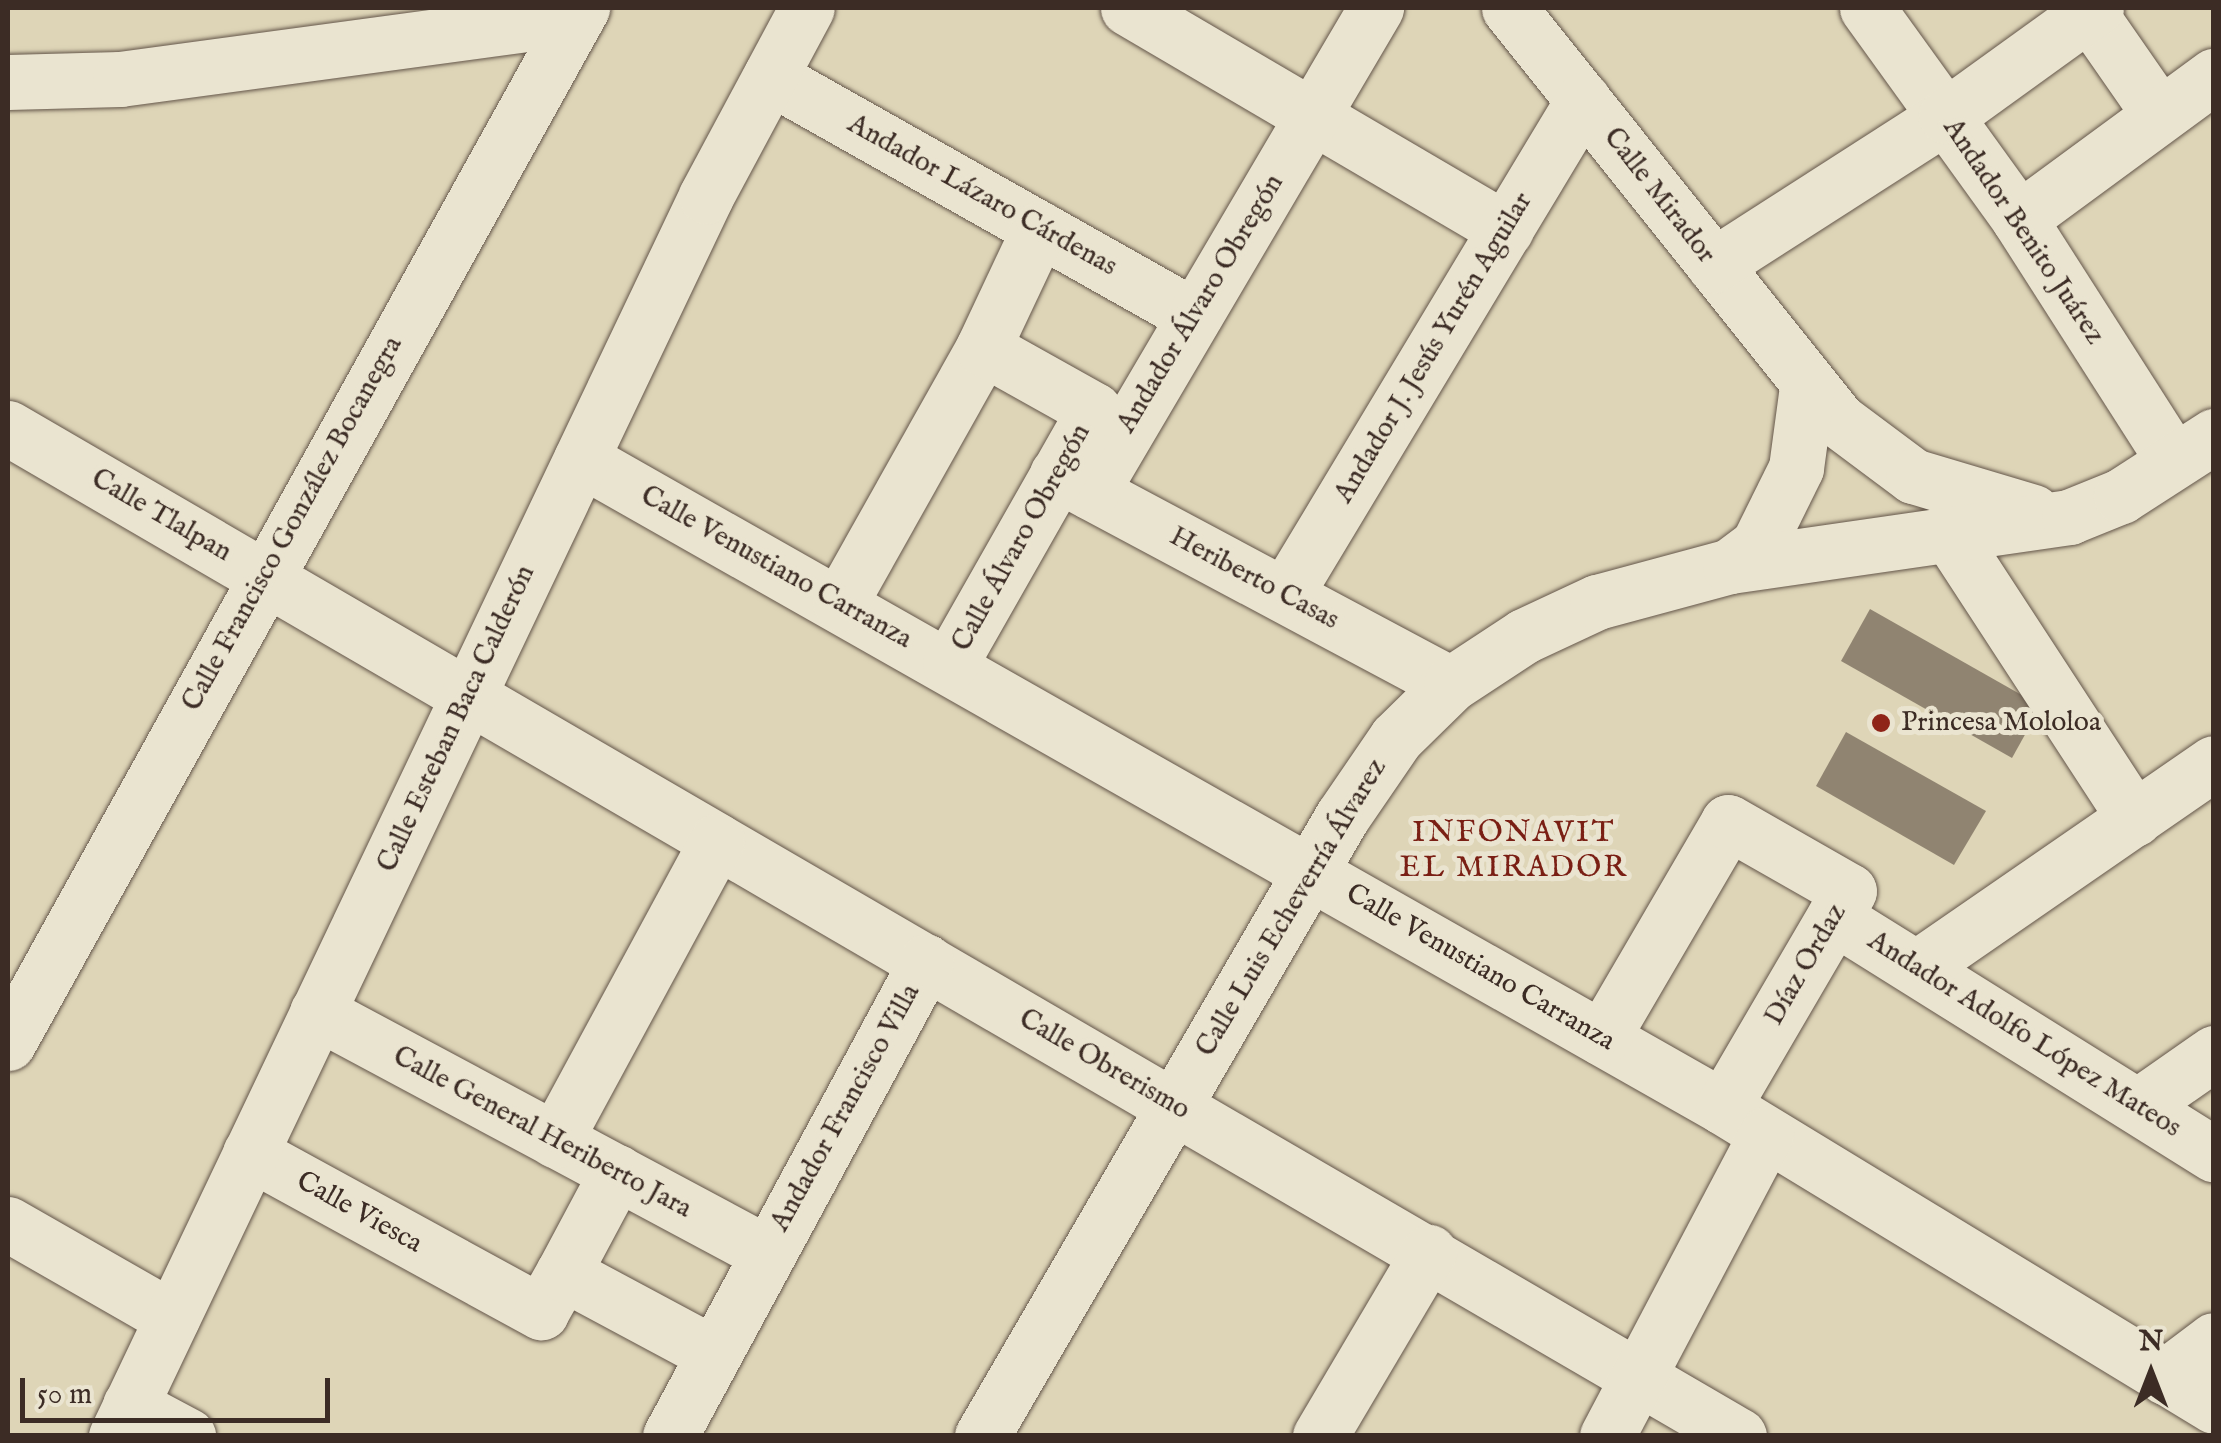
<!DOCTYPE html>
<meta charset="utf-8">
<style>
body{margin:0}
#map{position:relative;width:2221px;height:1443px;overflow:hidden;background:#ded5b7;font-family:"IM FELL English",serif}
div>[style]{position:absolute}
.building>*{inset:0;background:#908471}
.roads{filter:drop-shadow(0 0 2px #64564a) drop-shadow(0 0 2px #64564a)}
.minor>*{height:55px;margin:-27.5px;padding:0 27.5px;transform-origin:27.5px;border-radius:27.5px;background:#eae4d0}
.dots>*{width:28px;height:28px;translate:-50% -50%;box-sizing:border-box;border:5px solid #eae4d0;border-radius:50%}
span{translate:-50% -50%;white-space:nowrap;text-align:center;line-height:1.15;-webkit-text-stroke:10px #eae4d0;paint-order:stroke}
.street-label{font-size:28px;color:#3c2c25}
.poi-label{font-size:28px;color:#3c2c25}
.left{translate:0 -50%;text-align:left}
.neighbourhood-label{font-size:30px;color:#7a1f14;letter-spacing:2.5px}
.frame{position:absolute;inset:0;border:10px solid #3c2c25;pointer-events:none}
.north{position:absolute;left:2101px;top:1323px;width:100px;height:100px;-webkit-text-stroke:8px #eae4d0;paint-order:stroke;rotate:0deg;font-size:28px;font-weight:700;line-height:40px;text-align:center;color:#3c2c25}
.north::after{content:'';display:block;margin:auto;width:35px;height:45px;background:#3c2c25;clip-path:polygon(50% 0,100% 100%,50% 72%,0 100%)}
.scale{position:absolute;left:20px;top:1378px;width:310px;height:45px;box-sizing:border-box;border:5px solid #3c2c25;border-top:0;padding-left:12px;font-size:30px;line-height:35px;white-space:nowrap;color:#3c2c25;-webkit-text-stroke:8px #eae4d0;paint-order:stroke}
</style>
<div id="map">
<div class="building">
<div style="clip-path:polygon(1870px 609px,2041px 706px,2012px 758px,1841px 661px)"></div>
<div style="clip-path:polygon(1846px 732px,1986px 811px,1954px 865px,1816px 786px)"></div>
</div>
<div class="roads">
<div class="minor">
<div style="left:1128px;top:8px;width:438px;rotate:30.4deg"></div>
<div style="left:1509px;top:8px;width:527px;rotate:51.39deg"></div>
<div style="left:1838px;top:420px;width:94px;rotate:36.7deg"></div>
<div style="left:1913px;top:476px;width:125px;rotate:16.7deg"></div>
<div style="left:1867px;top:8px;width:260px;rotate:54.2deg"></div>
<div style="left:2019px;top:219px;width:287px;rotate:57.4deg"></div>
<div style="left:2089px;top:13px;width:124px;rotate:55.2deg"></div>
<div style="left:770px;top:77px;width:487px;rotate:29.4deg"></div>
<div style="left:8px;top:82px;width:112px;rotate:-1.5deg"></div>
<div style="left:120px;top:79px;width:461px;rotate:-7.7deg"></div>
<div style="left:2019px;top:219px;width:242px;rotate:-36.3deg"></div>
<div style="left:1714px;top:265px;width:276px;rotate:-32.7deg"></div>
<div style="left:1946px;top:116px;width:185px;rotate:-35.8deg"></div>
<div style="left:8px;top:428px;width:2003px;rotate:30.21deg"></div>
<div style="left:581px;top:459px;width:1313px;rotate:29.57deg"></div>
<div style="left:1723px;top:1107px;width:575px;rotate:31.34deg"></div>
<div style="left:1057px;top:474px;width:446px;rotate:28.1deg"></div>
<div style="left:1091px;top:492px;width:562px;rotate:-59.51deg"></div>
<div style="left:1949px;top:534px;width:340px;rotate:56.9deg"></div>
<div style="left:1730px;top:566px;width:35px;rotate:-37deg"></div>
<div style="left:1758px;top:545px;width:86px;rotate:-63.7deg"></div>
<div style="left:1796px;top:468px;width:82px;rotate:-82.3deg"></div>
<div style="left:1285px;top:595px;width:578px;rotate:-58.95deg"></div>
<div style="left:840px;top:603px;width:292px;rotate:-60.7deg"></div>
<div style="left:983px;top:348px;width:132px;rotate:-64.8deg"></div>
<div style="left:950px;top:664px;width:292px;rotate:-60.4deg"></div>
<div style="left:1094px;top:410px;width:127px;rotate:-150.8deg"></div>
<div style="left:1834px;top:917px;width:448px;rotate:32deg"></div>
<div style="left:1918px;top:967px;width:359px;rotate:-34.6deg"></div>
<div style="left:317px;top:1012px;width:510px;rotate:28.17deg"></div>
<div style="left:1602px;top:1038px;width:250px;rotate:-59.7deg"></div>
<div style="left:1728px;top:822px;width:139px;rotate:29.7deg"></div>
<div style="left:1849px;top:891px;width:250px;rotate:120.3deg"></div>
<div style="left:8px;top:1043px;width:1184px;rotate:-60.99deg"></div>
<div style="left:2138px;top:1106px;width:93px;rotate:-34.9deg"></div>
<div style="left:555px;top:1140px;width:340px;rotate:-61.6deg"></div>
<div style="left:250px;top:1153px;width:332px;rotate:28.7deg"></div>
<div style="left:541px;top:1312px;width:45px;rotate:-60.6deg"></div>
<div style="left:617px;top:1172px;width:115px;rotate:118.1deg"></div>
<div style="left:563px;top:1273px;width:169px;rotate:28.2deg"></div>
<div style="left:8px;top:1224px;width:189px;rotate:29.8deg"></div>
<div style="left:2165px;top:1377px;width:61px;rotate:-37.1deg"></div>
<div style="left:130px;top:1405px;width:66px;rotate:28.1deg"></div>
<div style="left:116px;top:1436px;width:1373px;rotate:-64.55deg"></div>
<div style="left:706px;top:196px;width:213px;rotate:-61.8deg"></div>
<div style="left:670px;top:1436px;width:539px;rotate:-61.63deg"></div>
<div style="left:982px;top:1436px;width:716px;rotate:-59.82deg"></div>
<div style="left:1342px;top:817px;width:96px;rotate:-55.6deg"></div>
<div style="left:1396px;top:738px;width:77px;rotate:-44.5deg"></div>
<div style="left:1451px;top:684px;width:87px;rotate:-33.3deg"></div>
<div style="left:1524px;top:636px;width:81px;rotate:-25deg"></div>
<div style="left:1597px;top:602px;width:138px;rotate:-15.1deg"></div>
<div style="left:1730px;top:566px;width:343px;rotate:-8.2deg"></div>
<div style="left:2069px;top:517px;width:56px;rotate:-22deg"></div>
<div style="left:2121px;top:496px;width:111px;rotate:-32.8deg"></div>
<div style="left:1320px;top:1436px;width:214px;rotate:-59.4deg"></div>
<div style="left:1607px;top:1436px;width:341px;rotate:-62.2deg"></div>
</div>
</div>
<div class="dots">
<div style="left:1881px;top:723px;background:#8f2418"></div>
</div>
<div class="street-label">
<span style="left:982px;top:196px;rotate:29deg">Andador Lázaro Cárdenas</span>
<span style="left:1659px;top:196px;rotate:52deg">Calle Mirador</span>
<span style="left:2023px;top:232px;rotate:56deg">Andador Benito Juárez</span>
<span style="left:1201px;top:304px;rotate:-59deg">Andador Álvaro Obregón</span>
<span style="left:1434px;top:348px;rotate:-59deg">Andador J. Jesús Yurén Aguilar</span>
<span style="left:161px;top:516px;rotate:30deg">Calle Tlalpan</span>
<span style="left:293px;top:524px;rotate:-61deg">Calle Francisco González Bocanegra</span>
<span style="left:1022px;top:538px;rotate:-61deg">Calle Álvaro Obregón</span>
<span style="left:776px;top:568px;rotate:29deg">Calle Venustiano Carranza</span>
<span style="left:1254px;top:579px;rotate:28deg">Heriberto Casas</span>
<span style="left:457px;top:719px;rotate:-65deg">Calle Esteban Baca Calderón</span>
<span style="left:1292px;top:908px;rotate:-59deg">Calle Luis Echeverría Álvarez</span>
<span style="left:1806px;top:965px;rotate:-60deg">Díaz Ordaz</span>
<span style="left:1480px;top:968px;rotate:30deg">Calle Venustiano Carranza</span>
<span style="left:2024px;top:1035px;rotate:32deg">Andador Adolfo López Mateos</span>
<span style="left:1104px;top:1065px;rotate:30deg">Calle Obrerismo</span>
<span style="left:846px;top:1108px;rotate:-61deg">Andador Francisco Villa</span>
<span style="left:542px;top:1133px;rotate:28deg">Calle General Heriberto Jara</span>
<span style="left:359px;top:1213px;rotate:29deg">Calle Viesca</span>
</div>
<div class="poi-label">
<span class="left" style="left:1901px;top:723px">Princesa Mololoa</span>
</div>
<div class="neighbourhood-label">
<span style="left:1514px;top:850px">INFONAVIT<br>EL MIRADOR</span>
</div>
<div class="frame"></div>
<div class="north">N</div>
<div class="scale">50 m</div>
</div>
